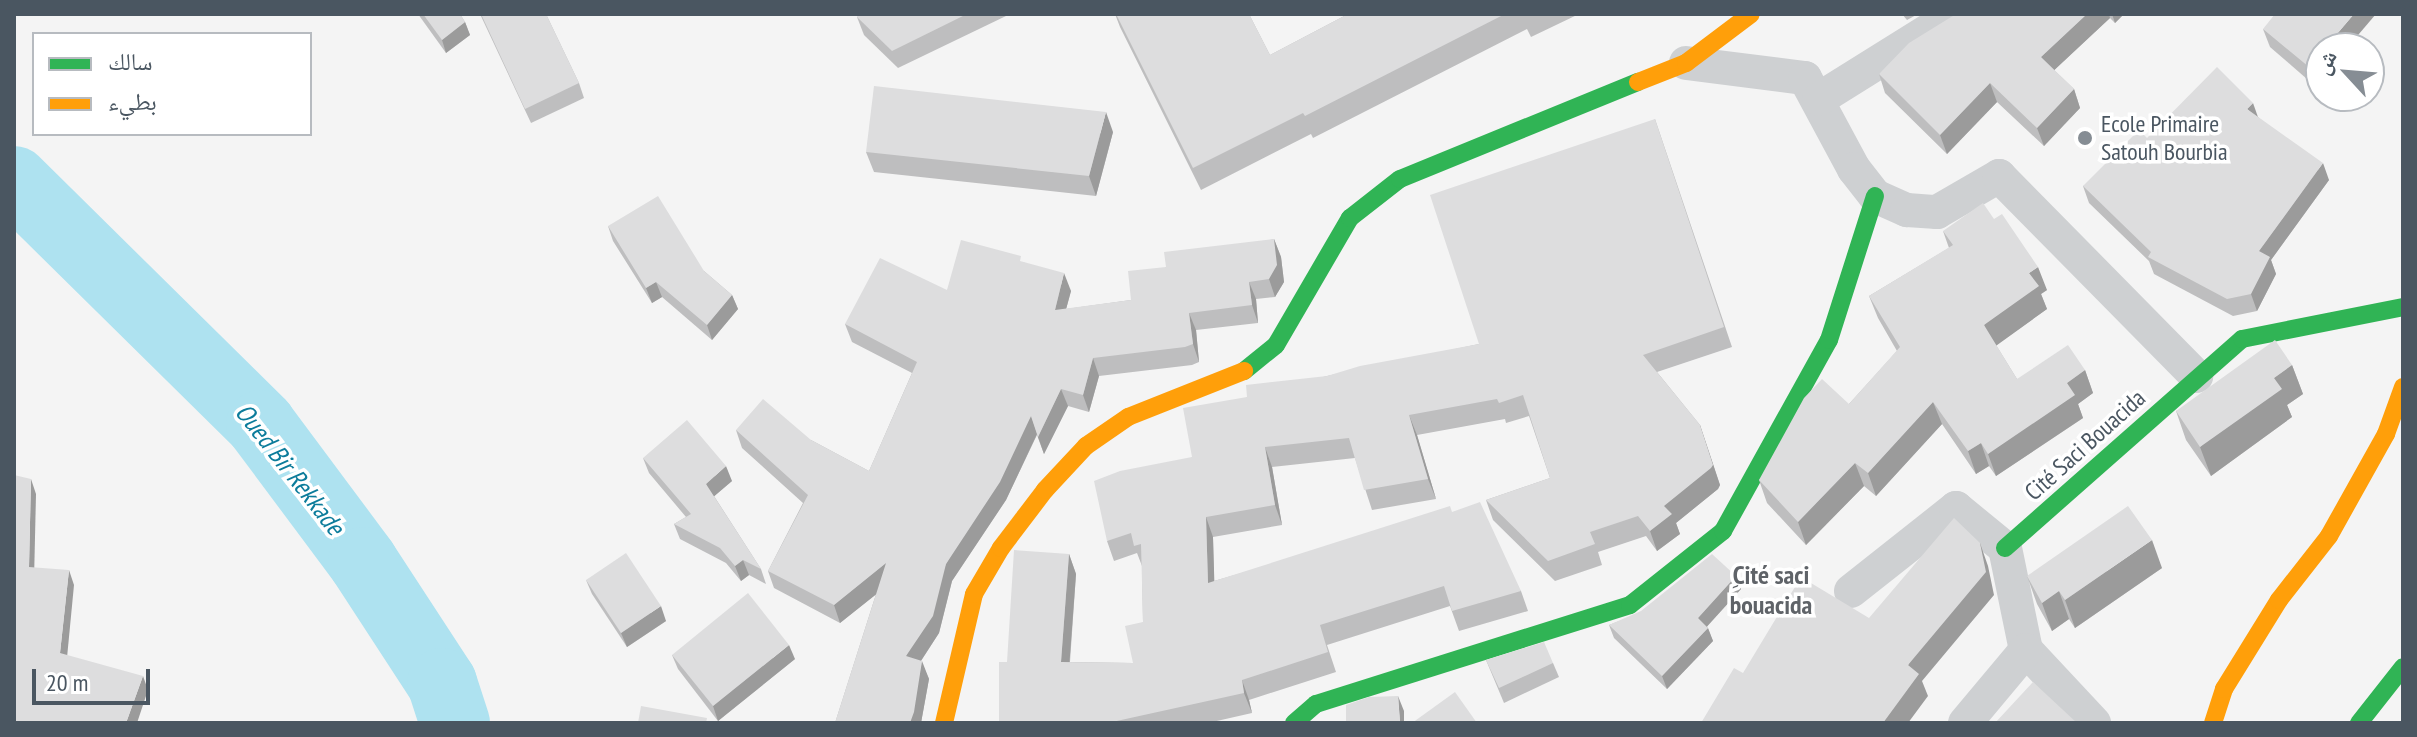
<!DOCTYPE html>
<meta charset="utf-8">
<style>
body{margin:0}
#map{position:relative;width:2417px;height:737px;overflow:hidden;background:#f4f4f4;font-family:"PT Sans Narrow","Noto Naskh Arabic",sans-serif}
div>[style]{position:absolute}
.river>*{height:70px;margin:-35px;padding:0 35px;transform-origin:35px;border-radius:35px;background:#aee2f0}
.street>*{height:34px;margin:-17px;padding:0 17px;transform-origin:17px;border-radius:17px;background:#ced0d2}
.fast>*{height:18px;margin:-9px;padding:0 9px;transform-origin:9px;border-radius:9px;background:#30b455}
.slow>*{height:18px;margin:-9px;padding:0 9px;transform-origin:9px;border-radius:9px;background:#ff9f0a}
.wall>*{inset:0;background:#bebebf}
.shaded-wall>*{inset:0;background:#9b9b9b}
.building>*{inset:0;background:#ddddde}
.dots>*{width:22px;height:22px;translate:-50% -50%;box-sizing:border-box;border:4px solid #fff;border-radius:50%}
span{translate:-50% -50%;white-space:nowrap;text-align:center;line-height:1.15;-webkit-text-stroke:7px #fff;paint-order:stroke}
.poi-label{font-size:24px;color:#4a5661}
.left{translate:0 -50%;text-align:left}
.street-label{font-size:24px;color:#4a5661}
.water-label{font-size:26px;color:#0c7c9b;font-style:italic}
.neighbourhood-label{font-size:26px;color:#5f6368;font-weight:700}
.frame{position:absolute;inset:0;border:16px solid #4a5661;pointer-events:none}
.legend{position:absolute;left:32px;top:32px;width:280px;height:104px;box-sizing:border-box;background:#fff;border:2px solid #b7bbc0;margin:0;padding:10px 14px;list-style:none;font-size:24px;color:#4a5661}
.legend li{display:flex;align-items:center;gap:16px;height:40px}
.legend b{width:40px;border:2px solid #b7bbc0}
.north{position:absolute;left:2305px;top:32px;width:80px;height:80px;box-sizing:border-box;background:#fff;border:2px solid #b7bbc0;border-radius:50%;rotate:296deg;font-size:22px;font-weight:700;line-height:32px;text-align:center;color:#4a5661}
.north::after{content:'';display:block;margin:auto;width:28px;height:36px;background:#868d94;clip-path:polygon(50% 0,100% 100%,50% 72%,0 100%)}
.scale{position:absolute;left:32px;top:669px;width:118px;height:36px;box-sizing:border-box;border:4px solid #4a5661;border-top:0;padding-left:10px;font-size:24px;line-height:28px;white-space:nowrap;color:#4a5661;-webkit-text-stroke:6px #fff;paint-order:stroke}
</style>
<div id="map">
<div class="river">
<div style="left:14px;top:181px;width:347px;rotate:44.6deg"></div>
<div style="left:261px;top:425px;width:171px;rotate:53.3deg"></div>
<div style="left:363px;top:562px;width:145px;rotate:56.9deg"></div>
<div style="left:442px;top:683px;width:42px;rotate:72deg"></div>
</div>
<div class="street">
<div style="left:1686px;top:63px;width:120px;rotate:7.2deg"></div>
<div style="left:1805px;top:78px;width:103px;rotate:61.7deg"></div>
<div style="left:1854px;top:169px;width:34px;rotate:52deg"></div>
<div style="left:1875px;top:196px;width:35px;rotate:24deg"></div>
<div style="left:1907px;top:210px;width:30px;rotate:4deg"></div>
<div style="left:1937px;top:212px;width:72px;rotate:-30.1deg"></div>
<div style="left:1999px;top:176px;width:281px;rotate:45.4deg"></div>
<div style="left:1819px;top:99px;width:160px;rotate:-32deg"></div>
<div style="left:1851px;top:591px;width:134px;rotate:-38.3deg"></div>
<div style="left:1956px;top:508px;width:63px;rotate:39.2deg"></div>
<div style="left:2005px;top:548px;width:104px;rotate:78.4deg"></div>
<div style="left:2026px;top:650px;width:100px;rotate:47deg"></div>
<div style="left:1965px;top:723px;width:95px;rotate:-50.1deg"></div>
</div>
<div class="fast">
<div style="left:1244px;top:371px;width:41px;rotate:-39.1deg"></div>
<div style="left:1276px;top:345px;width:147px;rotate:-59.8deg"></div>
<div style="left:1350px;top:218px;width:63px;rotate:-38deg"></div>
<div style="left:1400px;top:179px;width:257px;rotate:-22.2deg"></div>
<div style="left:2005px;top:548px;width:316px;rotate:-41.4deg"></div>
<div style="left:2242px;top:339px;width:164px;rotate:-11.2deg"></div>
<div style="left:1294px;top:723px;width:29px;rotate:-41deg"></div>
<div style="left:1316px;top:704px;width:329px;rotate:-17.5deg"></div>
<div style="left:1630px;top:605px;width:119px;rotate:-38.5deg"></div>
<div style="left:1723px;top:531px;width:218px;rotate:-61deg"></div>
<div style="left:1829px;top:340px;width:151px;rotate:-72.3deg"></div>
<div style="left:2359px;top:723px;width:71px;rotate:-51.8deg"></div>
</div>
<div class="slow">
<div style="left:1638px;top:82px;width:52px;rotate:-21.6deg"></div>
<div style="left:1686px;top:63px;width:81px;rotate:-37deg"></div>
<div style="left:944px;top:723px;width:132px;rotate:-76.9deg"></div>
<div style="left:974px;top:594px;width:53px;rotate:-59.6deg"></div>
<div style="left:1001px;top:548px;width:73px;rotate:-52.8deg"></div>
<div style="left:1045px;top:490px;width:60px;rotate:-47deg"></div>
<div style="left:1086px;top:446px;width:51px;rotate:-34.6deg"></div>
<div style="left:1128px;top:417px;width:125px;rotate:-21.6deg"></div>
<div style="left:2213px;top:723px;width:36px;rotate:-72deg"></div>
<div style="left:2224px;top:689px;width:105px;rotate:-58.3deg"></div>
<div style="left:2279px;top:600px;width:81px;rotate:-52deg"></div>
<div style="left:2329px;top:536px;width:117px;rotate:-60.8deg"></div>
<div style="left:2386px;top:434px;width:50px;rotate:-70.1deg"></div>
</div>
<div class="wall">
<div style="clip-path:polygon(418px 14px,460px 14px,465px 22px,470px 35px,446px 53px)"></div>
<div style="clip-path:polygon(480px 14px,546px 14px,579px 83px,584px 98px,531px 123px)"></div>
<div style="clip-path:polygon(861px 14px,1005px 14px,1006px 16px,898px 68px,864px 35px,857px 17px)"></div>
<div style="clip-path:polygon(1115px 14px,1249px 14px,1270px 55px,1348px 14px,1579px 14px,1531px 37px,1527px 29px,1313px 138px,1311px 134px,1201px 190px,1120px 27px)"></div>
<div style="clip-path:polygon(1902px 14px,1918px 14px,1907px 20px)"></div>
<div style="clip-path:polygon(1956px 14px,2124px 14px,2115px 23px,2110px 18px,2054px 70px,2074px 89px,2080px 108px,2044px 146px,1997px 102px,1947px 154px,1885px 93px,1879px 74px)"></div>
<div style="clip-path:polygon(2263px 29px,2321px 48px,2321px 79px,2315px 86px,2270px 47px)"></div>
<div style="clip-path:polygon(2258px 117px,2329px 180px,2271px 260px,2276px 274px,2257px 311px,2233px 316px,2154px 274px,2149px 261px,2089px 203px,2083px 186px)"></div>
<div style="clip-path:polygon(1655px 119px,1732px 347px,1657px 372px,1700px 425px,1720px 485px,1718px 489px,1676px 523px,1680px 534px,1657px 551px,1646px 536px,1598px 552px,1602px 565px,1555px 581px,1493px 520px,1486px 500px,1550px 478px,1529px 416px,1506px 423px,1505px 419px,1417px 435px,1436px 499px,1372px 510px,1355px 458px,1272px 467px,1282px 525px,1213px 537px,1214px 581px,1452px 512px,1521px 591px,1528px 611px,1459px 631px,1450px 606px,1327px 645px,1336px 672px,1249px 700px,1252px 713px,1208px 723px,999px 723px,999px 662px,1007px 662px,1069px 554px,1076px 574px,1070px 662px,1133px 663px,1143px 622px,1142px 566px,1137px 553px,1114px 561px,1107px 541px,1192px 457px,1247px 397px,1327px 376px,1479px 344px)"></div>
<div style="clip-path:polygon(1113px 132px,1096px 196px,874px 172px,866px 152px)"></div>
<div style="clip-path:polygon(608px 226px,704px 271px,732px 295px,738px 309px,712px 340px,662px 297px,652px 303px,613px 241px)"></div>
<div style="clip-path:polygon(1943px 231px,2047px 290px,2041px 294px,2047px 309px,1996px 345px,2017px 379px,2085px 370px,2093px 393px,2078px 404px,2083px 418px,1996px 476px,1989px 466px,1976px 474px,1942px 424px,1876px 496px,1864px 486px,1806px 545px,1767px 503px,1759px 480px,1849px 404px,1897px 351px,1878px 318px,1869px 296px,1949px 248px)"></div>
<div style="clip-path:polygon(1274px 239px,1281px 257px,1284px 282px,1275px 297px,1256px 299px,1258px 323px,1196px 330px,1199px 362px,1192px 365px,1099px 376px,1089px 412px,1068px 406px,1044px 454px,1037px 435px,1006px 500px,952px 581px,939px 633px,921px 661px,929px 679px,921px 723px,835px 723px,876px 594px,840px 623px,774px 588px,768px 571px,803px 503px,742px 448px,736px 430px,811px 440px,869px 471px,912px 373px,852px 342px,845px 324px,947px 290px,1023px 262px,1071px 291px,1066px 309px,1131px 300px,1166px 267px)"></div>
<div style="clip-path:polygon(2292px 365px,2303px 394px,2287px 405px,2292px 417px,2211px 476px,2186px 440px,2176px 411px)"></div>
<div style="clip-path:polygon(643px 458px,732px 481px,714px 496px,761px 569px,766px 584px,749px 575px,741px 581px,726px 563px,680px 539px,674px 524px,686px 517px,649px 473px)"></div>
<div style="clip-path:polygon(2162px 568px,2075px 628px,2069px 619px,2052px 631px,2037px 604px,2027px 576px)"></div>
<div style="clip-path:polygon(1736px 576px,1741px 589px,1707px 626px,1713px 641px,1667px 689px,1614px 638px,1609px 625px)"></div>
<div style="clip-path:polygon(586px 580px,666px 621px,627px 647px,592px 594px)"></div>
<div style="clip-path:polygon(672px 655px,795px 659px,718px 721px,678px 669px)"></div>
<div style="clip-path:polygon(1486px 660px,1553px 663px,1559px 677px,1504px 703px)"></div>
</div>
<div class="shaded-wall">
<div style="clip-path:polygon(2087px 14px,2109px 14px,2110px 18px,2048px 76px,2041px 57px)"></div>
<div style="clip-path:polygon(2112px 14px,2124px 14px,2115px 23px)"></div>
<div style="clip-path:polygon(2354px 14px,2376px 14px,2347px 48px,2325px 48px)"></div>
<div style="clip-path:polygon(465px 22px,470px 35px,446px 53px,442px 40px)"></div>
<div style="clip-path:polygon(2321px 53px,2321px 79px,2315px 86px,2309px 67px)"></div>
<div style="clip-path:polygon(1990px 83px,1997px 102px,1947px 154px,1940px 135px)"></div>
<div style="clip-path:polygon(2074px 89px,2080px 108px,2044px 146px,2037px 128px)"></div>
<div style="clip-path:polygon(2253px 103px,2259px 120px,2247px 109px)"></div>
<div style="clip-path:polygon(1106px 112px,1113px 132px,1096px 196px,1089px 176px)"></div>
<div style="clip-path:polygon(2323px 163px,2329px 180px,2271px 260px,2276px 274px,2257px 311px,2251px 294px,2259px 251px)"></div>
<div style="clip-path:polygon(1274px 239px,1281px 257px,1284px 282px,1275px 297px,1269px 279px)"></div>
<div style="clip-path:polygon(2038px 267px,2047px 290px,2041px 294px,2047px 309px,1993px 348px,1984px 325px,2029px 273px)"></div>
<div style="clip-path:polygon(1064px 273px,1071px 291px,1061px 328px,1055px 310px)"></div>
<div style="clip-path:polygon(656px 282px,662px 297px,652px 303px,646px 288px)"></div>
<div style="clip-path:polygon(1249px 282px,1256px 299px,1258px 323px,1252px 305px)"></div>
<div style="clip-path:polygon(732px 295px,738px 309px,712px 340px,707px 325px)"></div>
<div style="clip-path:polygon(1189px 313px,1196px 330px,1199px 362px,1193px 344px)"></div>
<div style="clip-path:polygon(1093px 358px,1099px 376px,1089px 412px,1083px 395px)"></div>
<div style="clip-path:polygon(2292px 365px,2303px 394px,2287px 405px,2292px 417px,2211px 476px,2200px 447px,2274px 378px)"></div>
<div style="clip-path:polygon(2085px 370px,2093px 393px,2078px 404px,2083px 418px,1996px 476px,1988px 454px,2067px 383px)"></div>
<div style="clip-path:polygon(1061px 389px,1068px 406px,1044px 454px,1038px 437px)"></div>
<div style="clip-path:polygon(1933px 402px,1942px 424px,1876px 496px,1868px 473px)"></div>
<div style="clip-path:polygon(1409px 415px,1417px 435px,1436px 499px,1428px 479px)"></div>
<div style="clip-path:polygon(1031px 416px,1037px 434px,1006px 500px,952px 581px,939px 633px,913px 673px,906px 656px,946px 564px)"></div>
<div style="clip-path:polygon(1700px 425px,1720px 485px,1718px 489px,1676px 523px,1680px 534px,1657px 551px,1650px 531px)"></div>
<div style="clip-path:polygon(1981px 443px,1989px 466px,1976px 474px,1968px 451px)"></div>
<div style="clip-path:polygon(1265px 447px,1272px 467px,1282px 525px,1275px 505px)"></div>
<div style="clip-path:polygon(1855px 463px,1864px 486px,1806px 545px,1798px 522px)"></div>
<div style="clip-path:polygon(726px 466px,732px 481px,711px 499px,706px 484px)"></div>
<div style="clip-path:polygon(31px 479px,36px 494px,34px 581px,29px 567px)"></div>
<div style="clip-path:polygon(1206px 517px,1213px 537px,1215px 603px,1208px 583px)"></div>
<div style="clip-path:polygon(2152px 540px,2162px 568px,2075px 628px,2065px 600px)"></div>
<div style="clip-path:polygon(1980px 543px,1988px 566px,1994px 595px,1922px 681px,1928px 696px,1908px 723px,1883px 723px,1908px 665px)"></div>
<div style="clip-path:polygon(1069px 554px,1076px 574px,1068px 682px,1061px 662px)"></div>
<div style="clip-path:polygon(743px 560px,749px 575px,741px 581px,735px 566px)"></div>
<div style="clip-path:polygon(886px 563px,893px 581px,840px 623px,834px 605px)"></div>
<div style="clip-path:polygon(69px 570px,74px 585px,66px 668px,60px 653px)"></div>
<div style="clip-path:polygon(1736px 576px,1741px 589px,1703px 631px,1698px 618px)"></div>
<div style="clip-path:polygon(2059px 591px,2069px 619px,2052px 631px,2042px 603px)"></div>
<div style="clip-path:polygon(661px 606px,666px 621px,627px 647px,621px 633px)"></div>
<div style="clip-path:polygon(1708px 628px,1713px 641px,1667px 689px,1662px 676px)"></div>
<div style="clip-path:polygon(789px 645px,795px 659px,718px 721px,713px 706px)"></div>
<div style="clip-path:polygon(922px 661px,929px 679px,921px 723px,910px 723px)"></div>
<div style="clip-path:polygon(143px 676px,148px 690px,137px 723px,126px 723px)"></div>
<div style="clip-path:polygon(1242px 680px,1249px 700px,1252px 713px,1244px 693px)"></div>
<div style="clip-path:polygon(1398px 696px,1404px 711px,1404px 723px,1400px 723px)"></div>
</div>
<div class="building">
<div style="clip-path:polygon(423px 14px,460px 14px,465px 22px,442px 40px)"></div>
<div style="clip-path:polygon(481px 14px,546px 14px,579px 83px,525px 109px)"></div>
<div style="clip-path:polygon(861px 14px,967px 14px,892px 51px,857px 17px)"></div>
<div style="clip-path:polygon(1116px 14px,1249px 14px,1270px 55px,1348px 14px,1505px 14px,1305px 116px,1303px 113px,1193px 168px)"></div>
<div style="clip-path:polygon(1956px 14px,2087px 14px,2041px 57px,2074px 89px,2037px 128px,1990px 83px,1940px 135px,1879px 74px,1909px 43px)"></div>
<div style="clip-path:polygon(2275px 14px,2354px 14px,2325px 48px,2321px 48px,2321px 53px,2309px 67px,2263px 29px)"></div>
<div style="clip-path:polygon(2217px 67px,2253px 103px,2247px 109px,2323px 163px,2259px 251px,2270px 257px,2251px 294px,2227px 299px,2148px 257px,2151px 252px,2083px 186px,2139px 130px,2147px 138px)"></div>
<div style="clip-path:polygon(874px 86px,1106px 112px,1089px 176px,866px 152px)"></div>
<div style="clip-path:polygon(1655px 119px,1724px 327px,1643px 355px,1700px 425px,1713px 465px,1711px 468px,1664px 506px,1672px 514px,1650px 531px,1638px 516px,1590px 532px,1595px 544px,1548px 561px,1486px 500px,1550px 478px,1523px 395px,1499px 403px,1497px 399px,1409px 415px,1428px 479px,1364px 490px,1349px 438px,1265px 447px,1275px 505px,1206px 517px,1208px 583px,1450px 506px,1452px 512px,1480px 502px,1521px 591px,1452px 611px,1444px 586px,1320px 625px,1328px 652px,1242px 680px,1244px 693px,1112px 722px,999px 722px,999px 662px,1007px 662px,1014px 550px,1069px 554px,1061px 662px,1133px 663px,1125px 626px,1143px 622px,1141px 544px,1134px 546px,1131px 533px,1107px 541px,1094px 481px,1120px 471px,1192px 457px,1183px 408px,1247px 397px,1246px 385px,1327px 376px,1360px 366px,1479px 344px,1430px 195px)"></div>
<div style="clip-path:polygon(658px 196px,704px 271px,732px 295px,707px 325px,656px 282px,646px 288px,608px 226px)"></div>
<div style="clip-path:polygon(1983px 203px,1994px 219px,2002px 214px,2038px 267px,2029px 273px,2039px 286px,1984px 325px,2017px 379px,2068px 345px,2085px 370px,2067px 383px,2075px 395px,1988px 454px,1981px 443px,1968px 451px,1933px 402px,1868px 473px,1855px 463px,1798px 522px,1759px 480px,1804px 398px,1822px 379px,1849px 404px,1900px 347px,1869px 296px,1953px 245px,1943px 231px)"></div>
<div style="clip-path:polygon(1274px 239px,1277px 265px,1269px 279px,1249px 282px,1252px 305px,1189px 313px,1193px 344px,1185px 347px,1093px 358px,1083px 395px,1061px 389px,1038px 437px,1031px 416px,1000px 482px,946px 564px,933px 616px,906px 656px,922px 661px,914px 712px,910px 723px,835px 723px,886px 563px,834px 605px,768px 571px,808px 495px,736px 430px,763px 399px,811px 440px,869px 471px,917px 362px,845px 324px,880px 258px,947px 290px,961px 240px,1021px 256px,1020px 261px,1064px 273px,1055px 310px,1131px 300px,1128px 271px,1166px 267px,1164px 252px)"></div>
<div style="clip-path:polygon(2275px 340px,2292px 365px,2274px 378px,2282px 389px,2200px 447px,2176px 411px)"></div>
<div style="clip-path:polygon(687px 420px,726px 466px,706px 484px,761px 569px,743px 560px,735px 566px,720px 548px,674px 524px,691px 514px,643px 458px)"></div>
<div style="clip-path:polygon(14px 475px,31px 479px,29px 567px,69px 570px,60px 653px,143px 676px,126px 723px,14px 723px)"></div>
<div style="clip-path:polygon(2128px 506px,2152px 540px,2065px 600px,2059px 591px,2042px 603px,2027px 576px)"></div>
<div style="clip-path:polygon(1954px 518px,1980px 543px,1986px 572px,1908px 665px,1919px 674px,1883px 723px,1701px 723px,1734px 668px,1743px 673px,1801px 577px,1869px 618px)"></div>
<div style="clip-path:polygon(626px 553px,661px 606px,621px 633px,586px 580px)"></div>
<div style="clip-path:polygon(1712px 554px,1736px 576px,1698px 618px,1708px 628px,1662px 676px,1609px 625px,1641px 611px)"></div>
<div style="clip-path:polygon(748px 593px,789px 645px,713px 706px,672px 655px)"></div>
<div style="clip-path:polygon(1544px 642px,1553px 663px,1499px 688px,1486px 660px)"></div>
<div style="clip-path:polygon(2033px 682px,2077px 723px,1995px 723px)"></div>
<div style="clip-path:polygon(1455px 692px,1477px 723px,1412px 723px)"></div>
<div style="clip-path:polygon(1398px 696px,1400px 723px,1346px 723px,1346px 705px,1369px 697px)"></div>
<div style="clip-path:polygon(641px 706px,707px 718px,706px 723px,638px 723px)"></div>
</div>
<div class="dots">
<div style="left:2085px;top:138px;background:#868d94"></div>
</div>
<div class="poi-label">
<span class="left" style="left:2101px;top:138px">Ecole Primaire<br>Satouh Bourbia</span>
</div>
<div class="street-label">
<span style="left:2085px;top:445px;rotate:-42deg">Cité Saci Bouacida</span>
</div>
<div class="water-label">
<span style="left:290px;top:469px;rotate:52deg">Oued Bir Rekkade</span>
</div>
<div class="neighbourhood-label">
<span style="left:1771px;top:590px">ِCité saci<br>bouacida</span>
</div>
<div class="frame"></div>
<ul class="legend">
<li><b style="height:10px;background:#30b455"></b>سالك</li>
<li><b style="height:10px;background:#ff9f0a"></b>بطيء</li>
</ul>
<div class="north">ش</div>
<div class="scale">20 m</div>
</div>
